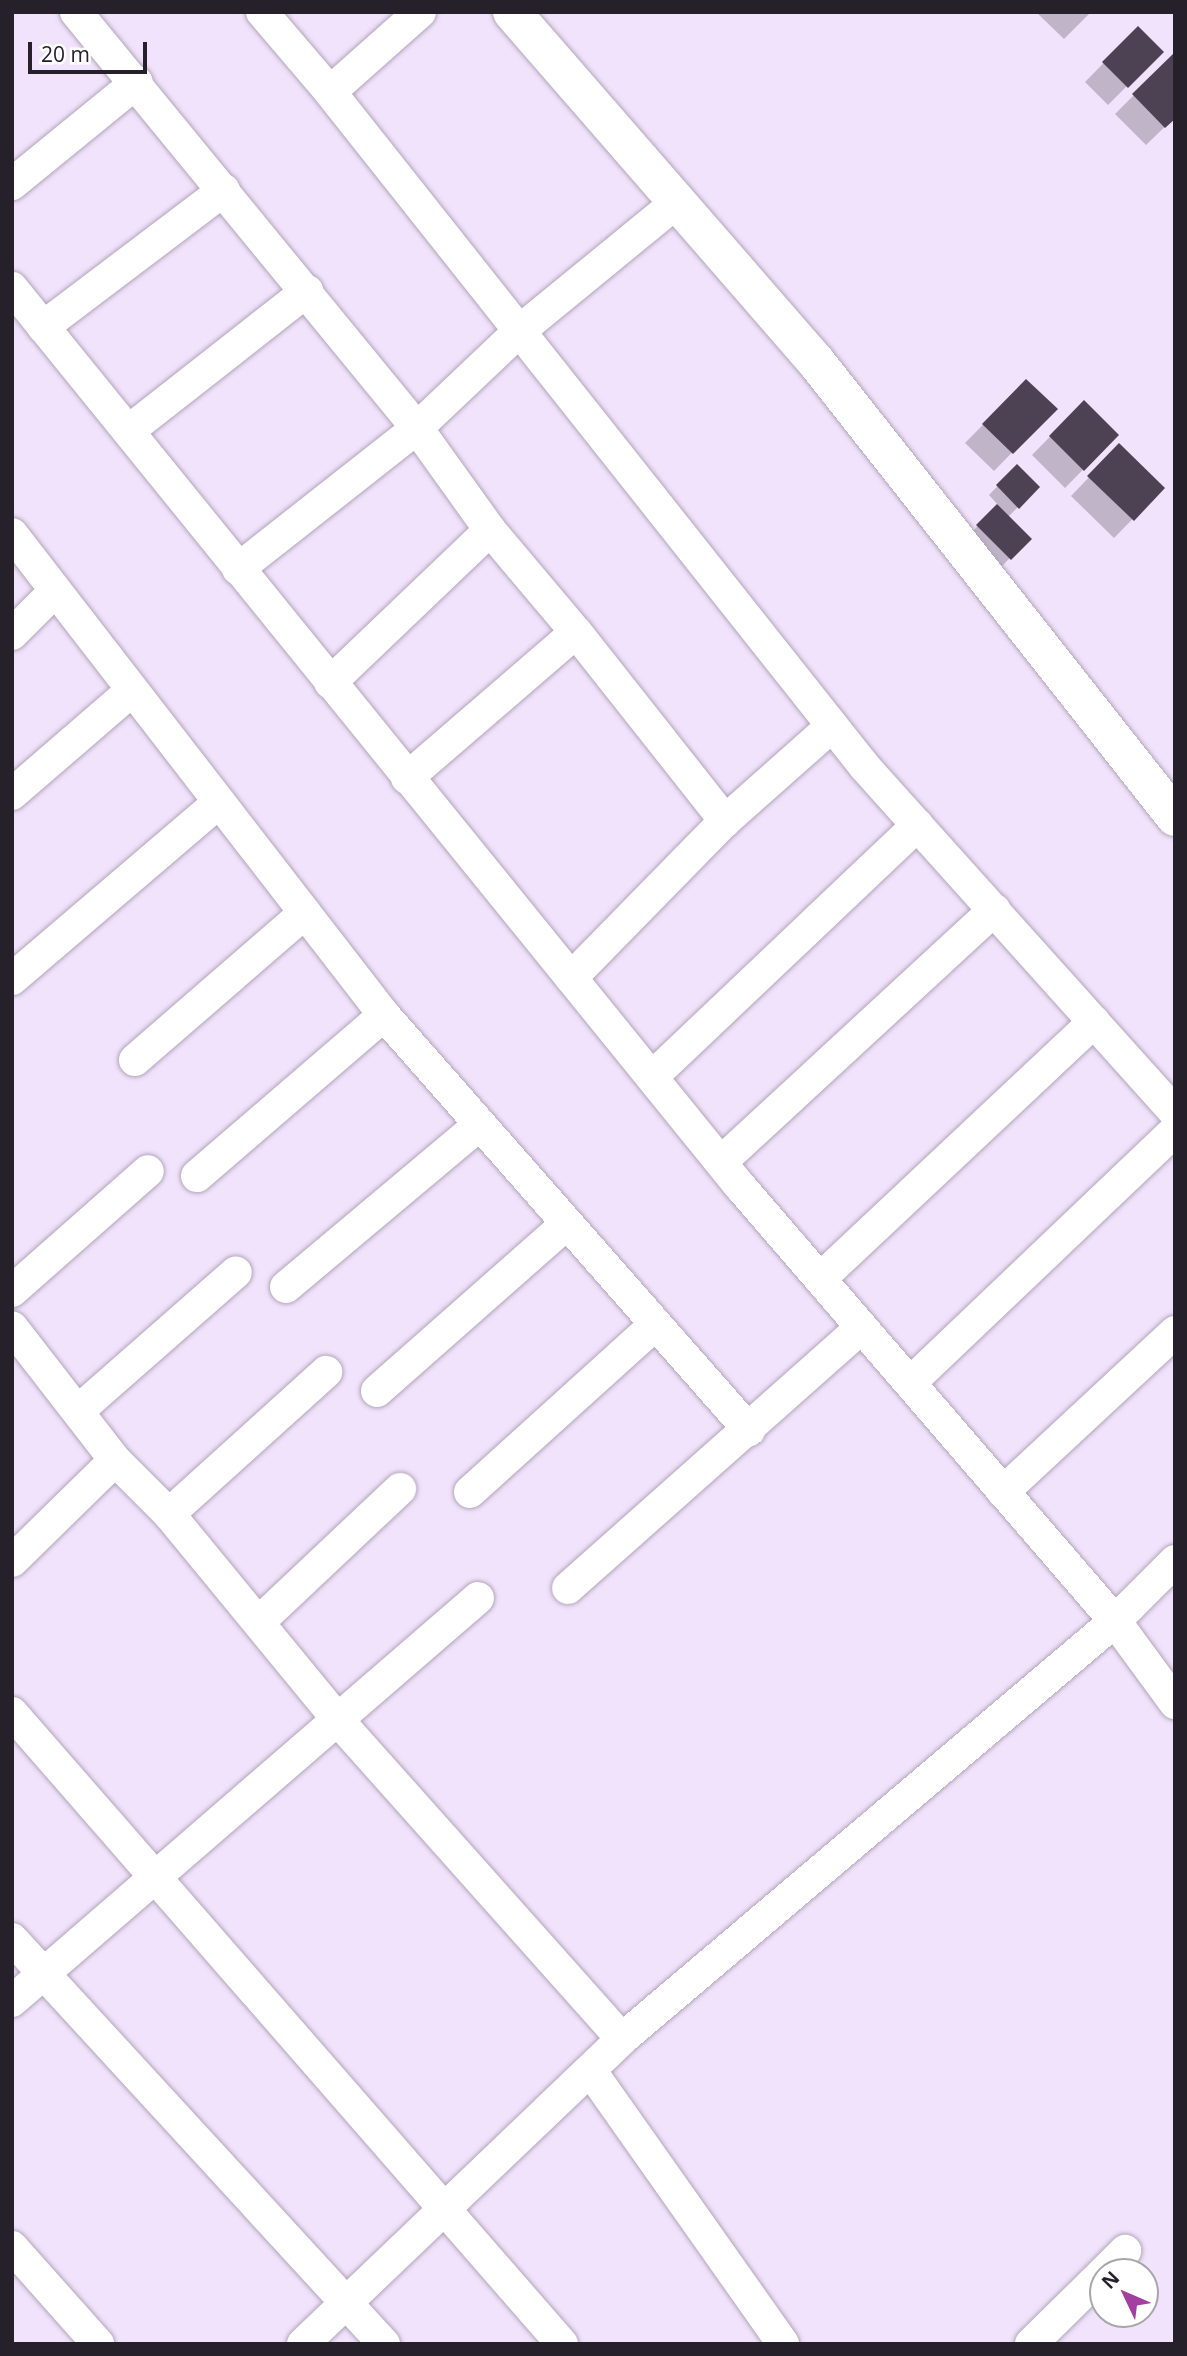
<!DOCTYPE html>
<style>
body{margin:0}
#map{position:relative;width:1187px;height:2356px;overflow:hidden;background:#f1e3fb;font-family:"Open Sans",sans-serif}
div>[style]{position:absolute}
.shadow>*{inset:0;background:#0003}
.building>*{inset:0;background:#4d4154}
.roads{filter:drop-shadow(0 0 2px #b2a5bb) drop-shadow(0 0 2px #b2a5bb)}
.minor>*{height:32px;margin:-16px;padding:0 16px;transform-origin:16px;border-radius:16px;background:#fff}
.tertiary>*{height:38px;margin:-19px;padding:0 19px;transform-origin:19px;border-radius:19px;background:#fff}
span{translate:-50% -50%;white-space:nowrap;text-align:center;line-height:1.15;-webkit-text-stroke:7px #fff;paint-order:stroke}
.frame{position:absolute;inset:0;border:14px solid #252029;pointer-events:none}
.north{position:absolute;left:1089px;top:2258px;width:70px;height:70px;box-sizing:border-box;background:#fff;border:2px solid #a8a6a9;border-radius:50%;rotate:314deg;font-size:19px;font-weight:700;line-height:28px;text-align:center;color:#252029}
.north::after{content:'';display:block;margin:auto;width:24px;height:32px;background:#a33ea3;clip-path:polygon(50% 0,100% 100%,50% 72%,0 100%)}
.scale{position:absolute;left:28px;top:42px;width:119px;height:32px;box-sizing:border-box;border:4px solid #252029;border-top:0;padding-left:9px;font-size:21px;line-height:24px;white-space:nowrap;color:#252029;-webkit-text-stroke:5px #fff;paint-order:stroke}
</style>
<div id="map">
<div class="shadow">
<div style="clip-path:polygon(1036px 12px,1091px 12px,1064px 39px)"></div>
<div style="clip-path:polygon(1138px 28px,1161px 52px,1108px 105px,1085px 82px)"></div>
<div style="clip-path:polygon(1174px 55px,1175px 117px,1146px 145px,1115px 114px)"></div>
<div style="clip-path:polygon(1026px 381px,1055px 409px,994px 471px,965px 443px)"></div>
<div style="clip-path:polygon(1084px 402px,1117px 435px,1065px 488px,1032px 455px)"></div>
<div style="clip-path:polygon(1119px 446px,1163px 488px,1114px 538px,1071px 496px)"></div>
<div style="clip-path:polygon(1017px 466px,1038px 487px,1008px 517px,1029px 539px,1001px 567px,969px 535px,998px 505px,989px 495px)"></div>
</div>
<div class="building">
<div style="clip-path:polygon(1138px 26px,1164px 52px,1128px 88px,1102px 62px)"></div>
<div style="clip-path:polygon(1175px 52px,1175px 119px,1165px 128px,1132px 94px)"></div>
<div style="clip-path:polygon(1026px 379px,1058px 409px,1013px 454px,982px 424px)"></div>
<div style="clip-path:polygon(1084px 400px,1119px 435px,1084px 471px,1049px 436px)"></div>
<div style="clip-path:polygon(1119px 443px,1165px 488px,1134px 521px,1087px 476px)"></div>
<div style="clip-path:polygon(1017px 464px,1040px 487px,1019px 509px,996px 485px)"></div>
<div style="clip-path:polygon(997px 504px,1032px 539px,1011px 560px,976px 525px)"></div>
</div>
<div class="roads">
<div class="minor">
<div style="left:76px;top:12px;width:538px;rotate:50.66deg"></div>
<div style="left:417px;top:428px;width:125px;rotate:54.4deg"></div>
<div style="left:490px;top:530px;width:221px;rotate:136.3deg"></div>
<div style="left:262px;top:12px;width:105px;rotate:49.6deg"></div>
<div style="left:420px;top:12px;width:120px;rotate:138.4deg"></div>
<div style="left:330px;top:92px;width:861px;rotate:51.6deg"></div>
<div style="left:865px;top:767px;width:464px;rotate:48.1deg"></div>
<div style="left:12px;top:184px;width:161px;rotate:-39.2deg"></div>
<div style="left:12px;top:288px;width:1155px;rotate:50.98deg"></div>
<div style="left:739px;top:1185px;width:576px;rotate:49.23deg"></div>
<div style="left:1115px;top:1621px;width:646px;rotate:139.71deg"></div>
<div style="left:622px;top:2039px;width:426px;rotate:-131.7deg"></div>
<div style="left:339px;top:1721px;width:268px;rotate:-129.4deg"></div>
<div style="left:169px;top:1514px;width:76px;rotate:-135deg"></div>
<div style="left:115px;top:1460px;width:168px;rotate:-127.8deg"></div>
<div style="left:43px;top:327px;width:227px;rotate:-37.1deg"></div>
<div style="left:131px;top:429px;width:224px;rotate:-38.1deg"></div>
<div style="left:490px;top:530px;width:133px;rotate:49.9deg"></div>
<div style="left:12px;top:534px;width:608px;rotate:52.28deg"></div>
<div style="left:384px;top:1015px;width:553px;rotate:48.67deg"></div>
<div style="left:238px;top:569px;width:228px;rotate:-38.2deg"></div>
<div style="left:417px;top:428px;width:138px;rotate:-43.5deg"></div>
<div style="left:517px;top:333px;width:207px;rotate:-39.3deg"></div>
<div style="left:12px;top:634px;width:58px;rotate:-45deg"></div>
<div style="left:407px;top:778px;width:223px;rotate:-40.8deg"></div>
<div style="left:576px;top:632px;width:241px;rotate:51.7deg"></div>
<div style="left:725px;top:821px;width:143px;rotate:-41.6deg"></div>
<div style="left:12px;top:794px;width:155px;rotate:-40.8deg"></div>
<div style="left:571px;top:978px;width:220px;rotate:-45.6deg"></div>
<div style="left:12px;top:979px;width:270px;rotate:-40.5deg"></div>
<div style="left:135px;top:1060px;width:225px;rotate:-40.9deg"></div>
<div style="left:652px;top:1077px;width:366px;rotate:-43.5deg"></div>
<div style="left:721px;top:1162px;width:372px;rotate:-42.7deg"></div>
<div style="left:197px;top:1176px;width:247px;rotate:-40.7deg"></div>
<div style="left:820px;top:1279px;width:376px;rotate:-43.2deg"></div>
<div style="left:286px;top:1287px;width:249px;rotate:-40deg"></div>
<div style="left:12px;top:1291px;width:181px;rotate:-41.4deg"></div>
<div style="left:910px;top:1383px;width:366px;rotate:-43.6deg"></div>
<div style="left:377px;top:1391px;width:249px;rotate:-41.4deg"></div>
<div style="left:78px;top:1411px;width:210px;rotate:-41.3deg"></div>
<div style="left:470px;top:1492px;width:248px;rotate:-42.1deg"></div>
<div style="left:1003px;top:1492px;width:235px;rotate:-42.9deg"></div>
<div style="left:169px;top:1514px;width:212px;rotate:-42.1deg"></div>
<div style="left:12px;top:1561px;width:144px;rotate:-44.4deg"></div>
<div style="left:1175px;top:1561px;width:85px;rotate:135deg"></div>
<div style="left:1115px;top:1621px;width:102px;rotate:53.8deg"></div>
<div style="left:568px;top:1588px;width:390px;rotate:-41.6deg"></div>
<div style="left:259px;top:1622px;width:194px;rotate:-43.3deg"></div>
<div style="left:12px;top:1713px;width:837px;rotate:48.92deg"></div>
<div style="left:12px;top:1939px;width:550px;rotate:47.43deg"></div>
<div style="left:12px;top:2001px;width:616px;rotate:-40.85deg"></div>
<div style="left:590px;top:2070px;width:335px;rotate:54.8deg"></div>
<div style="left:12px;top:2247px;width:130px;rotate:48.4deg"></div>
<div style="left:1104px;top:2272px;width:30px;rotate:-45deg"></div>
<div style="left:303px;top:2344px;width:441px;rotate:-43.7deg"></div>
<div style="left:1031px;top:2344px;width:101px;rotate:-44.6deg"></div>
</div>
<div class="tertiary">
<div style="left:512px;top:12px;width:465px;rotate:49deg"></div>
<div style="left:817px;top:363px;width:578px;rotate:51.74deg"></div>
</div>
</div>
<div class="frame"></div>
<div class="north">N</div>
<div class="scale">20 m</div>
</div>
